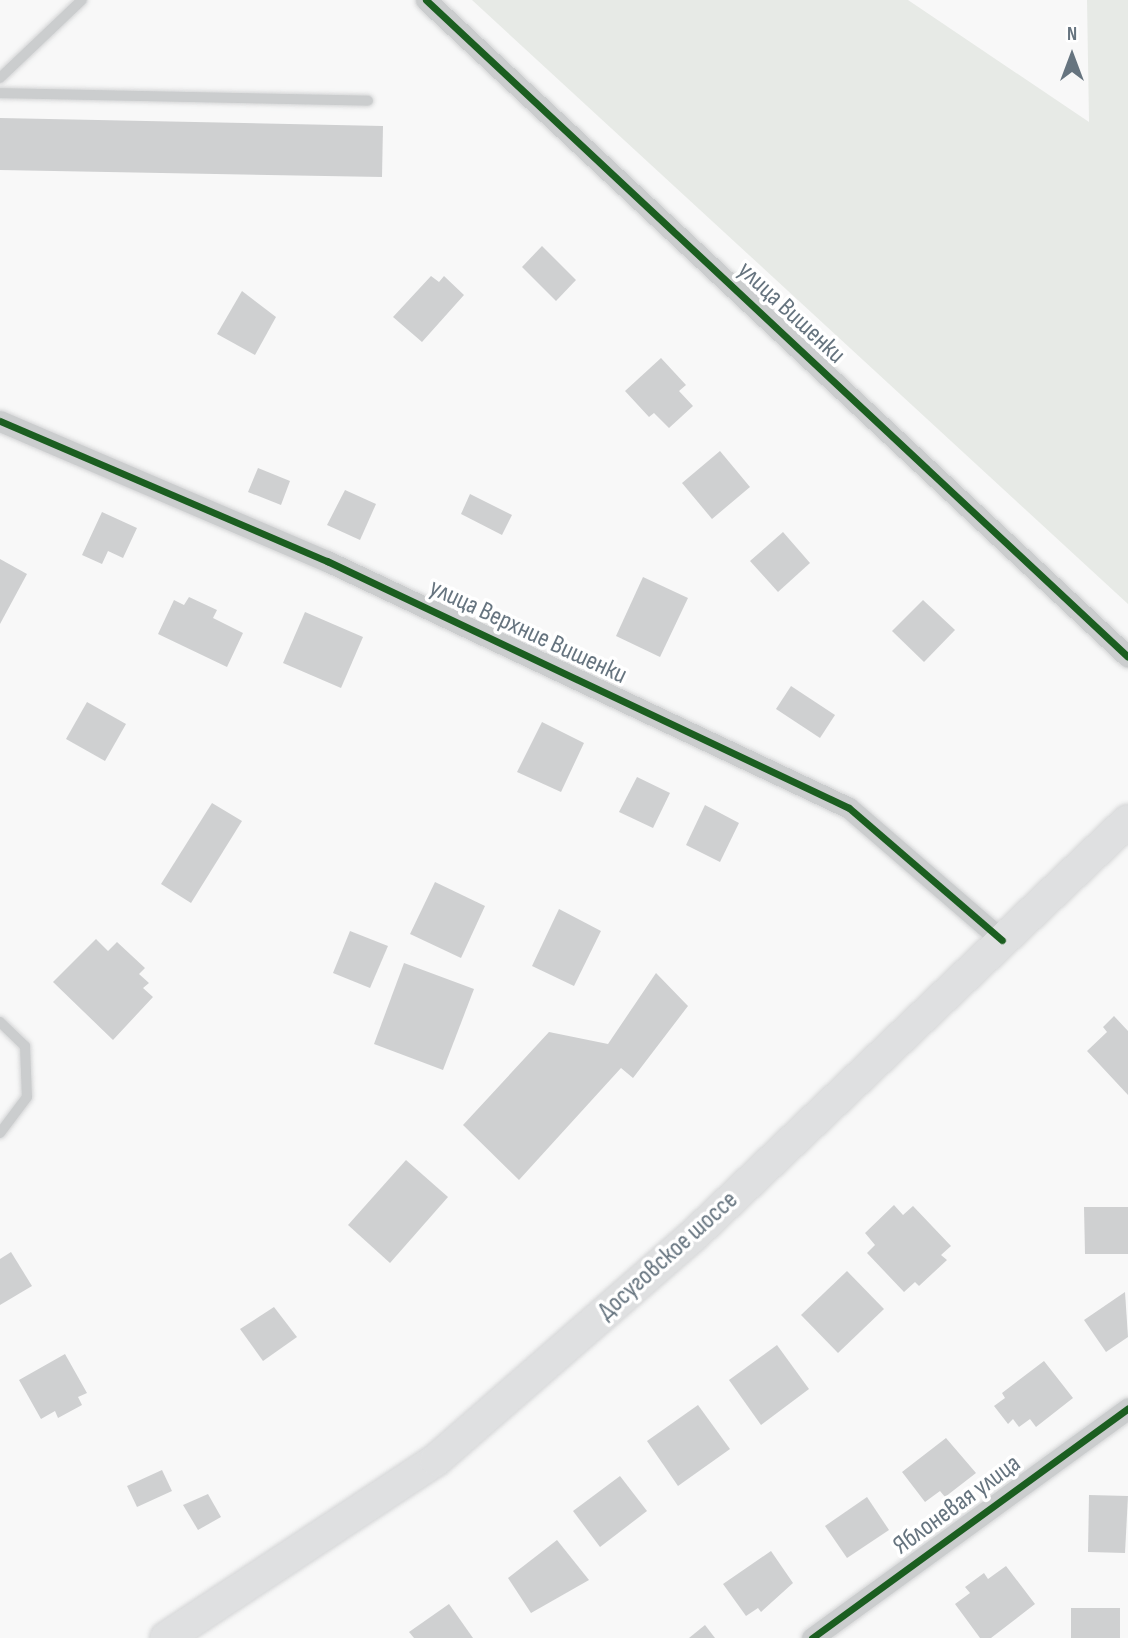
<!DOCTYPE html>
<meta charset="utf-8">
<style>
body{margin:0}
#map{position:relative;width:1128px;height:1638px;overflow:hidden;background:#f8f8f8;font-family:"Sofia Sans Condensed",sans-serif}
div>[style]{position:absolute}
.green>*{inset:0;background:#e7eae6}
.building>*{inset:0;background:#cfd0d1}
.roads{filter:drop-shadow(0 0 2px #d4d5d6) drop-shadow(0 0 2px #d4d5d6)}
.lane>*{height:10px;margin:-5px;padding:0 5px;transform-origin:5px;border-radius:5px;background:#cbcdce}
.street>*{height:21px;margin:-10.5px;padding:0 10.5px;transform-origin:10.5px;border-radius:10.5px;background:#cbcdce}
.secondary>*{height:32px;margin:-16px;padding:0 16px;transform-origin:16px;border-radius:16px;background:#dfe0e1}
.cycleway>*{height:7px;margin:-3.5px;padding:0 3.5px;transform-origin:3.5px;border-radius:3.5px;background:#1b5e20}
span{translate:-50% -50%;white-space:nowrap;text-align:center;line-height:1.15;-webkit-text-stroke:7px #fff;paint-order:stroke}
.street-label{font-size:26px;color:#66747f}
.north{position:absolute;left:1037px;top:21px;width:70px;height:70px;-webkit-text-stroke:5px #fff;paint-order:stroke;rotate:0deg;font-size:19px;font-weight:700;line-height:28px;text-align:center;color:#66747f}
.north::after{content:'';display:block;margin:auto;width:24px;height:32px;background:#66747f;clip-path:polygon(50% 0,100% 100%,50% 72%,0 100%)}
</style>
<div id="map">
<div class="green">
<div style="clip-path:polygon(472px 0,908px 0,1089px 122px,1087px 0,1128px 0,1128px 604px)"></div>
</div>
<div class="building">
<div style="clip-path:polygon(0 118px,383px 126px,382px 177px,0 170px)"></div>
<div style="clip-path:polygon(542px 246px,576px 280px,556px 301px,522px 267px)"></div>
<div style="clip-path:polygon(431px 276px,439px 282px,444px 276px,464px 295px,422px 342px,393px 317px)"></div>
<div style="clip-path:polygon(242px 291px,276px 317px,255px 355px,217px 334px)"></div>
<div style="clip-path:polygon(661px 358px,686px 385px,679px 391px,693px 406px,669px 428px,654px 413px,649px 417px,625px 391px)"></div>
<div style="clip-path:polygon(720px 451px,750px 487px,712px 519px,682px 483px)"></div>
<div style="clip-path:polygon(258px 468px,290px 481px,281px 505px,248px 492px)"></div>
<div style="clip-path:polygon(345px 490px,376px 504px,360px 540px,327px 525px)"></div>
<div style="clip-path:polygon(470px 494px,512px 515px,502px 535px,461px 514px)"></div>
<div style="clip-path:polygon(102px 512px,137px 528px,123px 558px,108px 551px,102px 564px,82px 555px)"></div>
<div style="clip-path:polygon(783px 532px,810px 563px,778px 592px,750px 561px)"></div>
<div style="clip-path:polygon(0 559px,27px 574px,0 624px)"></div>
<div style="clip-path:polygon(643px 577px,688px 598px,660px 657px,616px 636px)"></div>
<div style="clip-path:polygon(189px 597px,217px 610px,213px 618px,243px 633px,227px 667px,158px 634px,174px 600px,184px 605px)"></div>
<div style="clip-path:polygon(923px 600px,955px 630px,924px 662px,892px 631px)"></div>
<div style="clip-path:polygon(305px 612px,363px 637px,341px 688px,283px 663px)"></div>
<div style="clip-path:polygon(791px 686px,835px 715px,820px 738px,776px 709px)"></div>
<div style="clip-path:polygon(87px 702px,126px 724px,105px 761px,66px 739px)"></div>
<div style="clip-path:polygon(542px 722px,584px 743px,561px 792px,517px 772px)"></div>
<div style="clip-path:polygon(637px 777px,670px 793px,653px 828px,619px 812px)"></div>
<div style="clip-path:polygon(212px 803px,242px 821px,191px 903px,161px 884px)"></div>
<div style="clip-path:polygon(705px 805px,739px 823px,720px 862px,686px 845px)"></div>
<div style="clip-path:polygon(435px 882px,485px 906px,461px 958px,410px 934px)"></div>
<div style="clip-path:polygon(559px 909px,601px 931px,574px 986px,532px 966px)"></div>
<div style="clip-path:polygon(350px 931px,388px 946px,370px 988px,333px 973px)"></div>
<div style="clip-path:polygon(96px 939px,108px 951px,117px 942px,145px 968px,139px 974px,149px 983px,143px 988px,153px 997px,113px 1040px,53px 982px)"></div>
<div style="clip-path:polygon(404px 963px,474px 989px,443px 1070px,374px 1044px)"></div>
<div style="clip-path:polygon(656px 973px,688px 1006px,633px 1078px,621px 1068px,519px 1180px,463px 1125px,549px 1032px,608px 1044px)"></div>
<div style="clip-path:polygon(1114px 1016px,1128px 1031px,1128px 1095px,1087px 1051px,1107px 1032px,1103px 1027px)"></div>
<div style="clip-path:polygon(406px 1160px,448px 1197px,390px 1263px,348px 1225px)"></div>
<div style="clip-path:polygon(894px 1205px,903px 1215px,913px 1206px,951px 1246px,941px 1255px,947px 1260px,919px 1286px,915px 1282px,904px 1292px,867px 1253px,875px 1245px,865px 1233px)"></div>
<div style="clip-path:polygon(1084px 1207px,1128px 1207px,1128px 1254px,1085px 1254px)"></div>
<div style="clip-path:polygon(11px 1252px,32px 1286px,0 1305px,0 1259px)"></div>
<div style="clip-path:polygon(847px 1271px,884px 1309px,838px 1353px,801px 1315px)"></div>
<div style="clip-path:polygon(1125px 1292px,1128px 1337px,1106px 1352px,1084px 1320px)"></div>
<div style="clip-path:polygon(274px 1307px,297px 1337px,263px 1361px,240px 1329px)"></div>
<div style="clip-path:polygon(777px 1345px,809px 1389px,761px 1425px,729px 1380px)"></div>
<div style="clip-path:polygon(65px 1354px,87px 1393px,78px 1397px,82px 1405px,58px 1418px,55px 1411px,41px 1419px,19px 1380px)"></div>
<div style="clip-path:polygon(1044px 1361px,1073px 1398px,1036px 1427px,1030px 1419px,1019px 1427px,1013px 1419px,1008px 1424px,994px 1406px,1005px 1398px,1002px 1393px)"></div>
<div style="clip-path:polygon(698px 1405px,730px 1449px,678px 1486px,647px 1441px)"></div>
<div style="clip-path:polygon(946px 1438px,976px 1473px,945px 1497px,940px 1491px,925px 1502px,902px 1472px)"></div>
<div style="clip-path:polygon(162px 1470px,172px 1491px,137px 1507px,127px 1486px)"></div>
<div style="clip-path:polygon(620px 1476px,647px 1511px,600px 1547px,573px 1511px)"></div>
<div style="clip-path:polygon(208px 1494px,221px 1517px,198px 1530px,183px 1505px)"></div>
<div style="clip-path:polygon(1089px 1495px,1128px 1496px,1125px 1553px,1088px 1552px)"></div>
<div style="clip-path:polygon(867px 1497px,889px 1530px,847px 1558px,825px 1526px)"></div>
<div style="clip-path:polygon(557px 1540px,589px 1580px,531px 1613px,508px 1578px)"></div>
<div style="clip-path:polygon(771px 1551px,793px 1583px,761px 1612px,758px 1608px,746px 1616px,723px 1584px)"></div>
<div style="clip-path:polygon(1006px 1566px,1035px 1604px,991px 1638px,980px 1638px,955px 1604px,970px 1593px,965px 1587px,984px 1573px,988px 1579px)"></div>
<div style="clip-path:polygon(449px 1604px,473px 1638px,414px 1638px,409px 1632px)"></div>
<div style="clip-path:polygon(1071px 1608px,1120px 1608px,1120px 1638px,1071px 1638px)"></div>
<div style="clip-path:polygon(705px 1625px,715px 1638px,689px 1638px)"></div>
</div>
<div class="roads">
<div class="lane">
<div style="left:0;top:78px;width:113px;rotate:-43.6deg"></div>
<div style="left:0;top:93px;width:368px;rotate:1.2deg"></div>
<div style="left:0;top:1022px;width:35px;rotate:44deg"></div>
<div style="left:25px;top:1046px;width:51px;rotate:87.8deg"></div>
<div style="left:27px;top:1097px;width:45px;rotate:126.9deg"></div>
</div>
<div class="street">
<div style="left:426px;top:0;width:961px;rotate:43.1deg"></div>
<div style="left:0;top:421px;width:356px;rotate:23.2deg"></div>
<div style="left:327px;top:561px;width:577px;rotate:25.32deg"></div>
<div style="left:849px;top:808px;width:202px;rotate:40.8deg"></div>
<div style="left:812px;top:1638px;width:391px;rotate:-36deg"></div>
</div>
<div class="secondary">
<div style="left:166px;top:1638px;width:323px;rotate:-33.4deg"></div>
<div style="left:436px;top:1460px;width:342px;rotate:-41.1deg"></div>
<div style="left:694px;top:1235px;width:600px;rotate:-43.65deg"></div>
</div>
</div>
<div class="cycleway">
<div style="left:426px;top:0;width:961px;rotate:43.1deg"></div>
<div style="left:0;top:421px;width:356px;rotate:23.2deg"></div>
<div style="left:327px;top:561px;width:577px;rotate:25.32deg"></div>
<div style="left:849px;top:808px;width:202px;rotate:40.8deg"></div>
<div style="left:812px;top:1638px;width:391px;rotate:-36deg"></div>
</div>
<div class="street-label">
<span style="left:791px;top:313px;rotate:43deg">улица Вишенки</span>
<span style="left:528px;top:632px;rotate:25deg">улица Верхние Вишенки</span>
<span style="left:668px;top:1256px;rotate:-42deg">Досуговское шоссе</span>
<span style="left:957px;top:1505px;rotate:-36deg">Яблоневая улица</span>
</div>
<div class="north">N</div>
</div>
